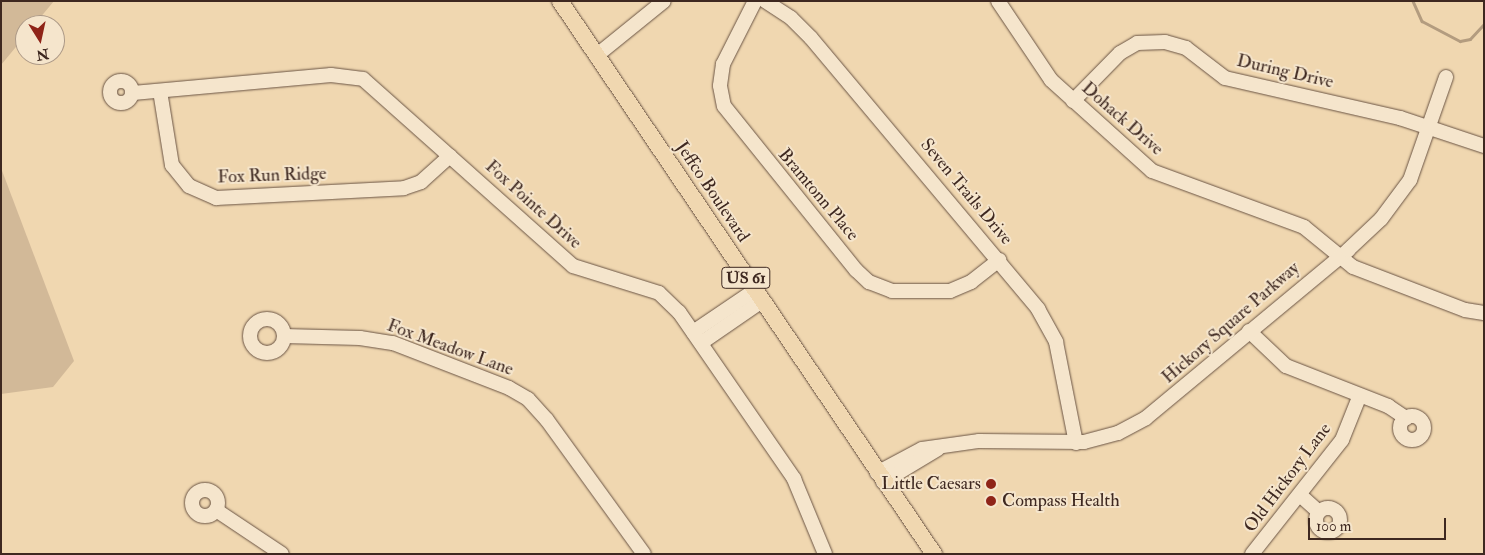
<!DOCTYPE html>
<style>
body{margin:0}
#map{position:relative;width:1485px;height:555px;overflow:hidden;background:#f0d7b0;font-family:"IM FELL Double Pica",serif}
div>[style]{position:absolute}
.green>*{inset:0;background:#d2b998}
.stream>*{height:2.5px;margin:-1.25px;padding:0 1.25px;transform-origin:1.25px;border-radius:1.25px;background:#b39c7f}
.roads{filter:drop-shadow(0 0 1px #6a5444) drop-shadow(0 0 1px #6a5444)}
.minor>*{height:14px;margin:-7px;padding:0 7px;transform-origin:7px;border-radius:7px;background:#f5e5cc}
.minor>.ring{margin:-7px;padding:0;box-sizing:content-box;background:none;border:14px solid #f5e5cc;border-radius:50%}
.major>*{height:16px;margin:-8px;padding:0 8px;transform-origin:8px;border-radius:8px;background:#f0d7b0}
.dots>*{width:14px;height:14px;translate:-50% -50%;box-sizing:border-box;border:2px solid #f5e5cc;border-radius:50%}
span{translate:-50% -50%;white-space:nowrap;text-align:center;line-height:1.15;-webkit-text-stroke:4px #f5e5cc;paint-order:stroke}
.shield-label span{padding:1px 4px;background:#f5e5cc;border:1px solid;border-radius:4px;-webkit-text-stroke-width:0}
.shield-label{font-size:16px;color:#3e2820;font-weight:700}
.street-label{font-size:18px;color:#3e2820}
.poi-label{font-size:18px;color:#3e2820}
.right{translate:-100% -50%;text-align:right}
.left{translate:0 -50%;text-align:left}
.frame{position:absolute;inset:0;border:2px solid #3e2820;pointer-events:none}
.north{position:absolute;left:15px;top:15px;width:50px;height:50px;box-sizing:border-box;background:#f5e5cc;border:1px solid #ac9987;border-radius:50%;rotate:170deg;font-size:14px;font-weight:700;line-height:20px;text-align:center;color:#3e2820}
.north::after{content:'';display:block;margin:auto;width:18px;height:22px;background:#8f2418;clip-path:polygon(50% 0,100% 100%,50% 72%,0 100%)}
.scale{position:absolute;left:1308px;top:518px;width:138px;height:22px;box-sizing:border-box;border:2px solid #3e2820;border-top:0;padding-left:6px;font-size:15px;line-height:18px;white-space:nowrap;color:#3e2820;-webkit-text-stroke:4px #f5e5cc;paint-order:stroke}
</style>
<div id="map">
<div class="green">
<div style="clip-path:polygon(1px 1px,54px 1px,34px 25px,25px 25px,25px 36px,1px 65px)"></div>
<div style="clip-path:polygon(1px 168px,74px 361px,53px 387px,1px 394px)"></div>
</div>
<div class="stream">
<div style="left:1413px;top:1px;width:22px;rotate:66deg"></div>
<div style="left:1422px;top:21px;width:43px;rotate:27.8deg"></div>
<div style="left:1460px;top:41px;width:10px;rotate:-11deg"></div>
<div style="left:1470px;top:39px;width:21px;rotate:-47deg"></div>
</div>
<div class="roads">
<div class="minor">
<div style="left:755px;top:1px;width:71px;rotate:116.9deg"></div>
<div style="left:723px;top:64px;width:22px;rotate:98deg"></div>
<div style="left:720px;top:86px;width:20px;rotate:79deg"></div>
<div style="left:724px;top:106px;width:211px;rotate:51.2deg"></div>
<div style="left:856px;top:270px;width:18px;rotate:43deg"></div>
<div style="left:869px;top:282px;width:25px;rotate:21deg"></div>
<div style="left:892px;top:291px;width:58px"></div>
<div style="left:950px;top:291px;width:23px;rotate:-23deg"></div>
<div style="left:971px;top:282px;width:36px;rotate:-38deg"></div>
<div style="left:765px;top:1px;width:31px;rotate:33deg"></div>
<div style="left:791px;top:18px;width:28px;rotate:45deg"></div>
<div style="left:811px;top:38px;width:354px;rotate:50deg"></div>
<div style="left:1038px;top:309px;width:38px;rotate:61deg"></div>
<div style="left:1056px;top:342px;width:103px;rotate:78.8deg"></div>
<div style="left:998px;top:1px;width:95px;rotate:56.1deg"></div>
<div style="left:1051px;top:80px;width:136px;rotate:42deg"></div>
<div style="left:1152px;top:171px;width:162px;rotate:20.2deg"></div>
<div style="left:1304px;top:227px;width:63px;rotate:39.2deg"></div>
<div style="left:1353px;top:267px;width:120px;rotate:21deg"></div>
<div style="left:1465px;top:310px;width:19px;rotate:9deg"></div>
<div style="left:596px;top:56px;width:87px;rotate:-39deg"></div>
<div class="ring" style="left:110px;top:81px;width:8px;height:8px"></div>
<div style="left:160px;top:91px;width:75px;rotate:80.8deg"></div>
<div style="left:172px;top:165px;width:27px;rotate:51deg"></div>
<div style="left:189px;top:186px;width:30px;rotate:24deg"></div>
<div style="left:216px;top:198px;width:188px;rotate:-3deg"></div>
<div style="left:404px;top:188px;width:18px;rotate:-19deg"></div>
<div style="left:421px;top:182px;width:39px;rotate:-42deg"></div>
<div style="left:133px;top:93px;width:199px;rotate:-5.2deg"></div>
<div style="left:331px;top:75px;width:32px;rotate:7deg"></div>
<div style="left:363px;top:79px;width:281px;rotate:41.7deg"></div>
<div style="left:573px;top:266px;width:90px;rotate:17.4deg"></div>
<div style="left:659px;top:293px;width:28px;rotate:44deg"></div>
<div style="left:679px;top:312px;width:203px;rotate:55.4deg"></div>
<div style="left:794px;top:479px;width:81px;rotate:67.5deg"></div>
<div style="left:1073px;top:101px;width:67px;rotate:-45.6deg"></div>
<div style="left:1120px;top:53px;width:20px;rotate:-30deg"></div>
<div style="left:1137px;top:43px;width:28px;rotate:-2deg"></div>
<div style="left:1165px;top:42px;width:22px;rotate:16deg"></div>
<div style="left:1186px;top:48px;width:49px;rotate:37.6deg"></div>
<div style="left:1225px;top:78px;width:180px;rotate:12.9deg"></div>
<div style="left:1400px;top:118px;width:89px;rotate:18.4deg"></div>
<div class="ring" style="left:250px;top:319px;width:20px;height:20px"></div>
<div style="left:1249px;top:331px;width:51px;rotate:43.4deg"></div>
<div style="left:1286px;top:366px;width:110px;rotate:21.4deg"></div>
<div style="left:1388px;top:406px;width:22px;rotate:34deg"></div>
<div style="left:693px;top:332px;width:75px;rotate:-34.1deg"></div>
<div style="left:284px;top:336px;width:76px;rotate:1.5deg"></div>
<div style="left:360px;top:338px;width:33px;rotate:9deg"></div>
<div style="left:393px;top:343px;width:124px;rotate:21.2deg"></div>
<div style="left:509px;top:388px;width:22px;rotate:30deg"></div>
<div style="left:528px;top:399px;width:28px;rotate:48deg"></div>
<div style="left:547px;top:420px;width:165px;rotate:54.1deg"></div>
<div style="left:701px;top:343px;width:74px;rotate:-34.5deg"></div>
<div class="ring" style="left:1400px;top:416px;width:10px;height:10px"></div>
<div style="left:877px;top:473px;width:51px;rotate:-28.1deg"></div>
<div style="left:922px;top:449px;width:58px;rotate:-8deg"></div>
<div style="left:979px;top:441px;width:105px;rotate:0.5deg"></div>
<div style="left:1084px;top:442px;width:35px;rotate:-15deg"></div>
<div style="left:1118px;top:433px;width:32px;rotate:-28deg"></div>
<div style="left:1146px;top:418px;width:263px;rotate:-39.7deg"></div>
<div style="left:1348px;top:250px;width:45px;rotate:-43.2deg"></div>
<div style="left:1381px;top:219px;width:49px;rotate:-53.4deg"></div>
<div style="left:1410px;top:180px;width:109px;rotate:-70.7deg"></div>
<div style="left:883px;top:482px;width:64px;rotate:-31deg"></div>
<div class="ring" style="left:192px;top:490px;width:12px;height:12px"></div>
<div style="left:1300px;top:495px;width:25px;rotate:42deg"></div>
<div class="ring" style="left:1316px;top:508px;width:10px;height:10px"></div>
<div style="left:216px;top:510px;width:79px;rotate:33.7deg"></div>
<div style="left:1252px;top:554px;width:145px;rotate:-51.7deg"></div>
<div style="left:1342px;top:440px;width:48px;rotate:-68.2deg"></div>
</div>
<div class="major">
<div style="left:560px;top:1px;width:668px;rotate:55.93deg"></div>
</div>
</div>
<div class="dots">
<div style="left:991px;top:484px;background:#8f2418"></div>
<div style="left:991px;top:501px;background:#8f2418"></div>
</div>
<div class="shield-label">
<span style="left:746px;top:278px">US 61</span>
</div>
<div class="street-label">
<span style="left:1285px;top:72px;rotate:13deg">During Drive</span>
<span style="left:1122px;top:119px;rotate:41deg">Dohack Drive</span>
<span style="left:272px;top:176px;rotate:-2deg">Fox Run Ridge</span>
<span style="left:712px;top:192px;rotate:56deg">Jeffco Boulevard</span>
<span style="left:966px;top:192px;rotate:50deg">Seven Trails Drive</span>
<span style="left:818px;top:195px;rotate:50deg">Bramtonn Place</span>
<span style="left:533px;top:205px;rotate:42deg">Fox Pointe Drive</span>
<span style="left:1231px;top:323px;rotate:-41deg">Hickory Square Parkway</span>
<span style="left:450px;top:348px;rotate:20deg">Fox Meadow Lane</span>
<span style="left:1288px;top:478px;rotate:-53deg">Old Hickory Lane</span>
</div>
<div class="poi-label">
<span class="right" style="left:981px;top:484px">Little Caesars</span>
<span class="left" style="left:1002px;top:501px">Compass Health</span>
</div>
<div class="frame"></div>
<div class="north">N</div>
<div class="scale">100 m</div>
</div>
